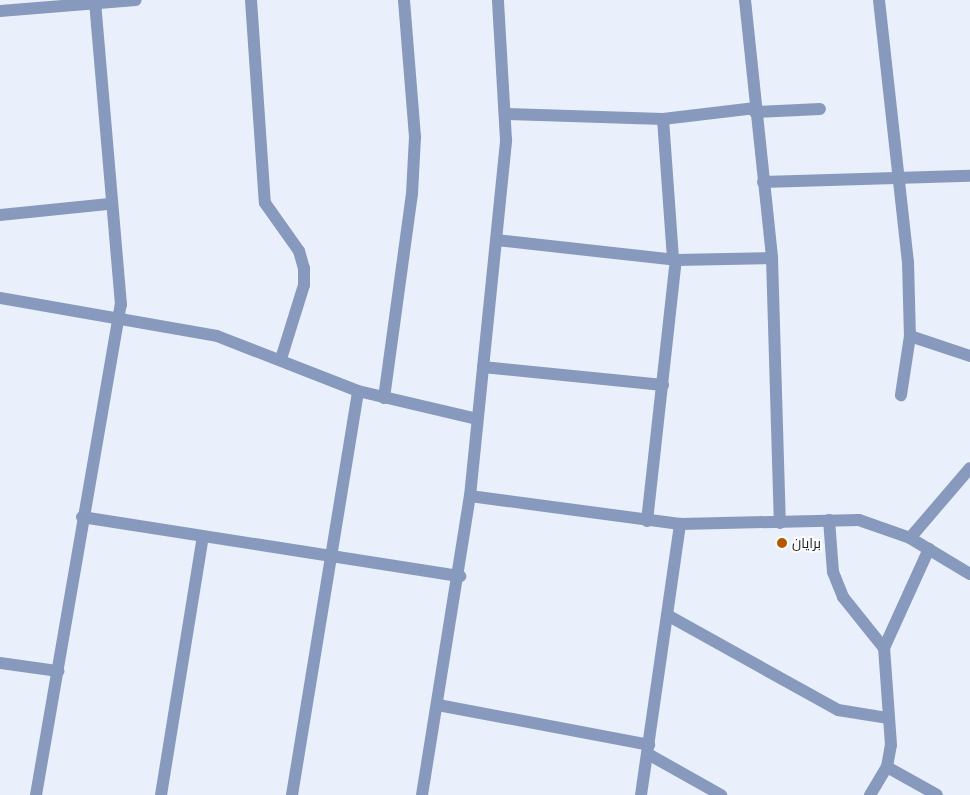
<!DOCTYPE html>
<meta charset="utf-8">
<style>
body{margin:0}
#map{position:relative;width:970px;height:795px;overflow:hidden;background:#e9f0fc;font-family:"Archivo Narrow",Cairo,sans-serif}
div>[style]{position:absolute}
.minor>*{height:12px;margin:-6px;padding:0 6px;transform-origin:6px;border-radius:6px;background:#879abd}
.dots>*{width:14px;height:14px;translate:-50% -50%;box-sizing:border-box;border:2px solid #fcfcfc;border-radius:50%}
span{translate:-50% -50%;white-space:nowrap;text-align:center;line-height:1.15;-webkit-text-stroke:4px #fcfcfc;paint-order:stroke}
.poi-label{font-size:14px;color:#191d24}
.left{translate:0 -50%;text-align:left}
</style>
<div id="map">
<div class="minor">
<div style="left:251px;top:0;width:203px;rotate:86.1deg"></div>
<div style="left:265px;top:203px;width:59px;rotate:54.7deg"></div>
<div style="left:299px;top:251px;width:18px;rotate:74deg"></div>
<div style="left:304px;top:268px;width:17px;rotate:90deg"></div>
<div style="left:304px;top:285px;width:77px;rotate:107.3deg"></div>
<div style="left:745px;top:0;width:259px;rotate:84deg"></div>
<div style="left:772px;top:258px;width:265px;rotate:88.3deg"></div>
<div style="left:879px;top:0;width:264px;rotate:83.7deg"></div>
<div style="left:908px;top:262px;width:74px;rotate:88.5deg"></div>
<div style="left:910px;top:336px;width:60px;rotate:98.7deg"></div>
<div style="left:0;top:11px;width:136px;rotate:-4.6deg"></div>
<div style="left:755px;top:112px;width:65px;rotate:-2.6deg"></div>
<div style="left:507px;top:114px;width:156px;rotate:1.8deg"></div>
<div style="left:663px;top:119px;width:93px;rotate:-6.8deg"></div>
<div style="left:663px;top:119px;width:140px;rotate:85.9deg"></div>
<div style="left:763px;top:182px;width:207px;rotate:-1.7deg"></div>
<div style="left:0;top:215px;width:110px;rotate:-5.8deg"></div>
<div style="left:496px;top:240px;width:181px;rotate:6.3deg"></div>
<div style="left:676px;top:260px;width:96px;rotate:-1.2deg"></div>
<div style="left:0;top:298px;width:220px;rotate:9.9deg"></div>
<div style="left:217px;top:336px;width:151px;rotate:21.3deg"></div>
<div style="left:358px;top:391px;width:122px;rotate:13.2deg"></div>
<div style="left:910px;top:336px;width:63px;rotate:18.4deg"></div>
<div style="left:483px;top:367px;width:181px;rotate:5.7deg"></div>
<div style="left:384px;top:398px;width:206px;rotate:-82.2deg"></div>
<div style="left:412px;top:194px;width:57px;rotate:-87deg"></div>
<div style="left:415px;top:137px;width:137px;rotate:-94.6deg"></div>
<div style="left:470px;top:496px;width:212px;rotate:7.6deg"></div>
<div style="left:680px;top:524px;width:179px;rotate:-1.3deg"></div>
<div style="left:859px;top:520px;width:54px;rotate:19.4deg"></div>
<div style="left:910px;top:538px;width:70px;rotate:31deg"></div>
<div style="left:82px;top:517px;width:383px;rotate:8.9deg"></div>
<div style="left:829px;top:520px;width:52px;rotate:85.6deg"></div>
<div style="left:833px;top:572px;width:27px;rotate:68deg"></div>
<div style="left:843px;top:597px;width:65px;rotate:51.2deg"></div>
<div style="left:647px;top:521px;width:263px;rotate:-83.7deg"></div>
<div style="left:910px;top:538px;width:92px;rotate:-49.4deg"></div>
<div style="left:669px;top:616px;width:193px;rotate:29.1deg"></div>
<div style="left:838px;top:710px;width:51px;rotate:9.1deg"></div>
<div style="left:0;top:663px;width:59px;rotate:7.9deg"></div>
<div style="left:438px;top:705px;width:215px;rotate:10.7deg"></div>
<div style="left:648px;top:754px;width:84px;rotate:29.3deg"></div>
<div style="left:887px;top:767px;width:57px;rotate:29.2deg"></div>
<div style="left:36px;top:795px;width:497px;rotate:-80.2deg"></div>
<div style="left:121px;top:305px;width:306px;rotate:-94.9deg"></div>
<div style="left:161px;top:795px;width:261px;rotate:-80.8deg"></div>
<div style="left:292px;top:795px;width:409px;rotate:-80.7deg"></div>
<div style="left:422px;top:795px;width:303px;rotate:-80.9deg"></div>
<div style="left:470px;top:496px;width:358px;rotate:-84.2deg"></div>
<div style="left:506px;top:140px;width:140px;rotate:-93.3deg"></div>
<div style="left:641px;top:795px;width:274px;rotate:-81.8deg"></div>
<div style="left:870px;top:795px;width:33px;rotate:-59deg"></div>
<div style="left:887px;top:767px;width:22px;rotate:-80deg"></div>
<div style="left:891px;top:745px;width:97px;rotate:-94.1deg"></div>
<div style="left:884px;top:648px;width:109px;rotate:-65.6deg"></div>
</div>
<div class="dots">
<div style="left:782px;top:543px;background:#b45700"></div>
</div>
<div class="poi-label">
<span class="left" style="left:792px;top:543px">برايان</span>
</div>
</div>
